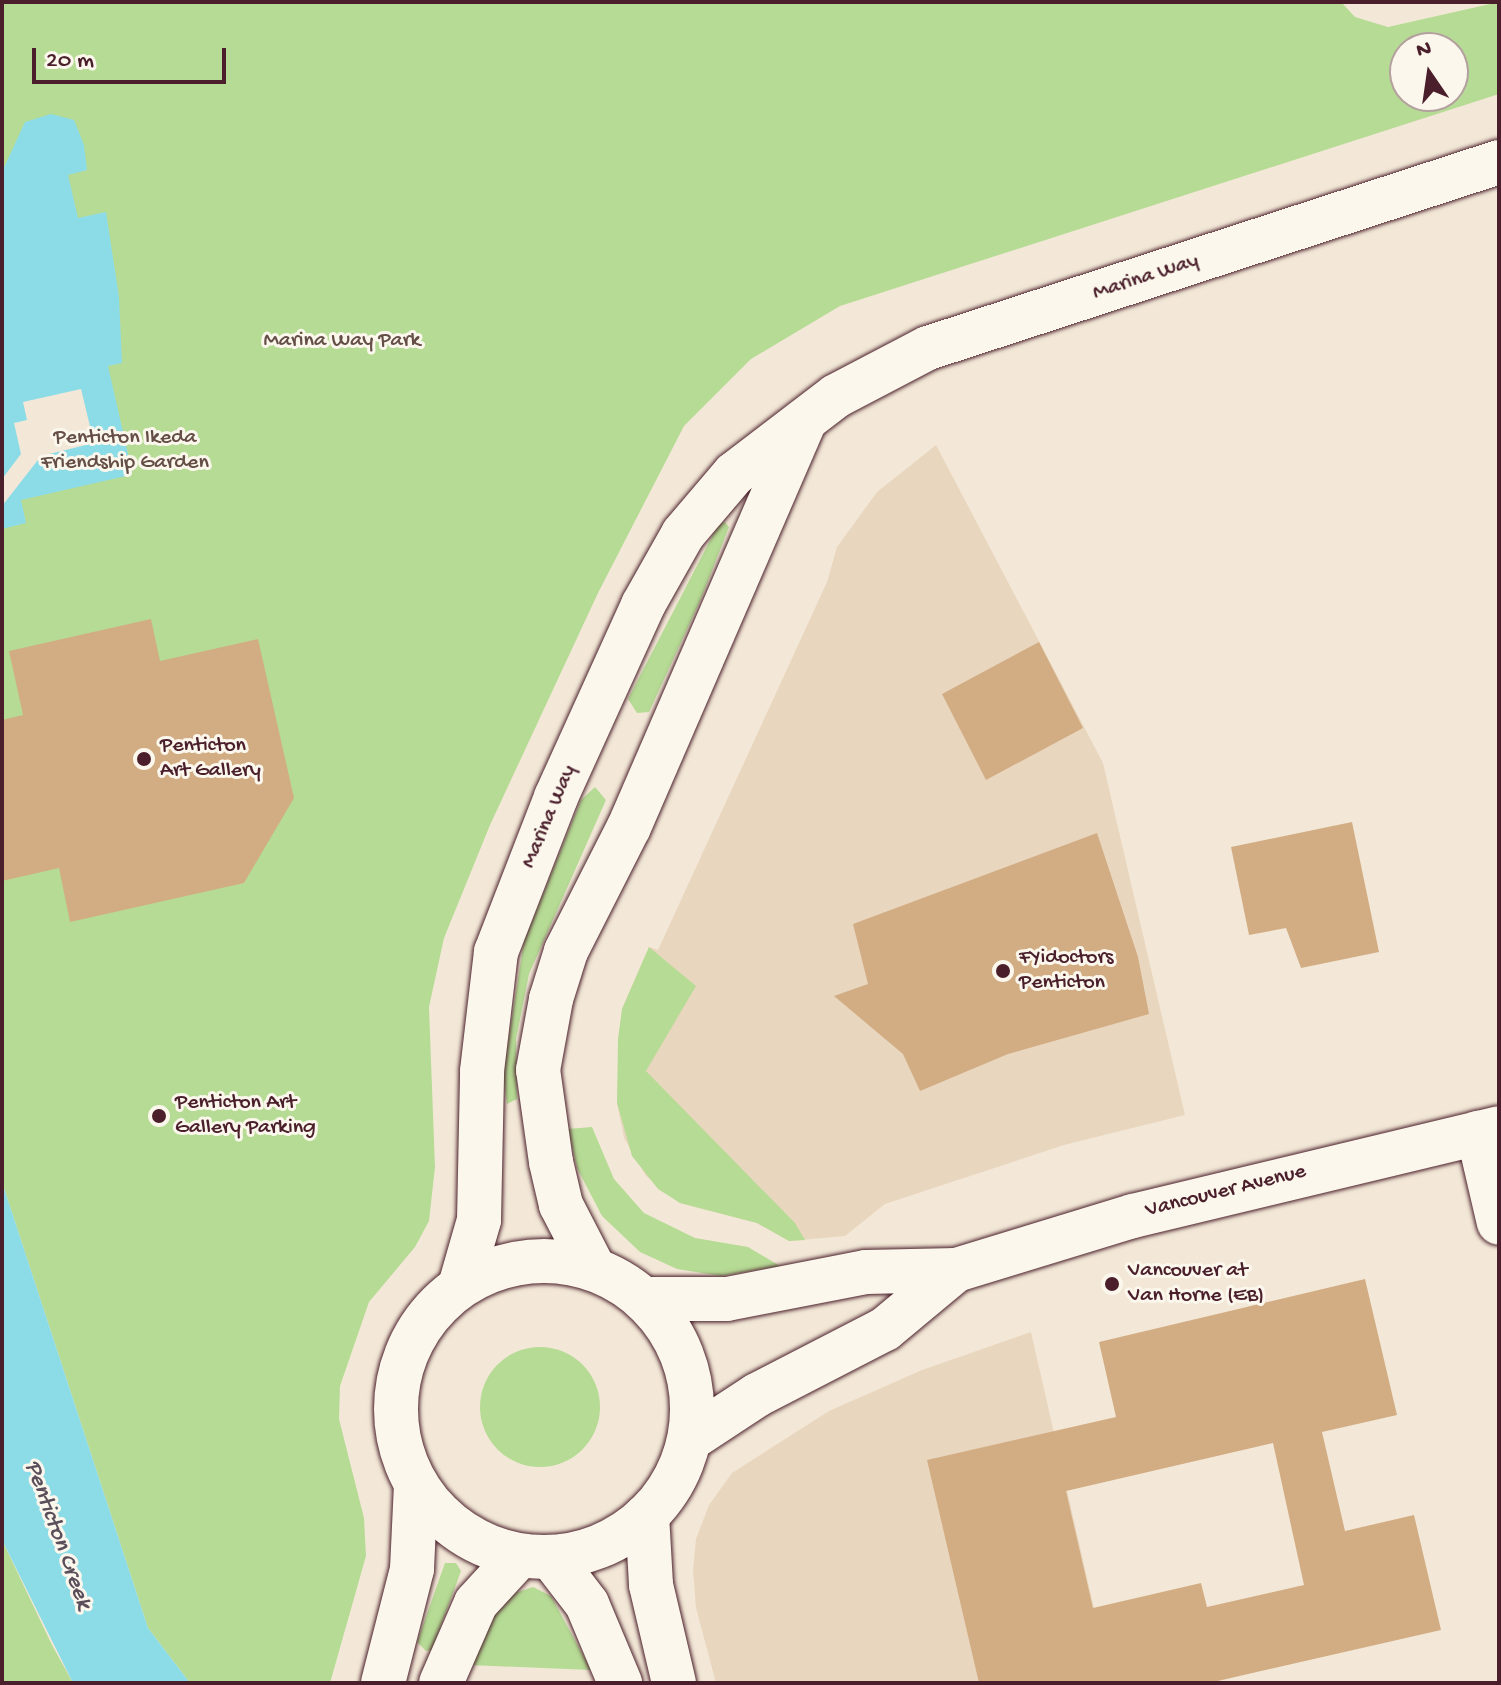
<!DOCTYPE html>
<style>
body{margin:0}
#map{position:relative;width:1501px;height:1685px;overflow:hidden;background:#f3e8d7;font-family:"Gochi Hand",sans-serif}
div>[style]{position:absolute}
.built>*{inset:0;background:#e9d6be}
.green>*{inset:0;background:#b6db95}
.round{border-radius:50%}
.water>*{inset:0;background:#8cdce8}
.pier>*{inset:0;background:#f3e8d7}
.building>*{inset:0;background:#d2ad84}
.roads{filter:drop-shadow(0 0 2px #4a1f2b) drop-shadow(0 0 2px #4a1f2b)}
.minor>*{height:44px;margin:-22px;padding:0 22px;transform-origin:22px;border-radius:22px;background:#fbf7ec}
.tertiary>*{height:44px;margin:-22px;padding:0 22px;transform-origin:22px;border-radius:22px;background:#fbf7ec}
.tertiary>.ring{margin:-22px;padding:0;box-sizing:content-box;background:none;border:44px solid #fbf7ec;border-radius:50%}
.dots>*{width:22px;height:22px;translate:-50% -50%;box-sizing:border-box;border:4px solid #fbf7ec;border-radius:50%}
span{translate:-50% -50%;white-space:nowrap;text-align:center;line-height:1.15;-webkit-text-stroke:6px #fbf7ec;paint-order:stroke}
.street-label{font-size:22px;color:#4a1f2b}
.park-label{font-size:22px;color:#654e46}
.poi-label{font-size:22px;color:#4a1f2b}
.left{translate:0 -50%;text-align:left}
.water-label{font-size:24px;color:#5a4e5a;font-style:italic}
.frame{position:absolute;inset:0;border:4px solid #4a1f2b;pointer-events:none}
.north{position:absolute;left:1389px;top:32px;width:80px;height:80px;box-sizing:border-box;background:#fbf7ec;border:2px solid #b4a19f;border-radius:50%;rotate:347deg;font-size:22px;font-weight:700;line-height:32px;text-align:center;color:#4a1f2b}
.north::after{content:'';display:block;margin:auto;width:28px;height:36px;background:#4a1f2b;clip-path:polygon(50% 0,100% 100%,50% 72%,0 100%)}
.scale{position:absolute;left:32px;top:48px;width:194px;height:36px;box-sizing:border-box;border:4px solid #4a1f2b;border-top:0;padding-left:10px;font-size:24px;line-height:28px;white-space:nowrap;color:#4a1f2b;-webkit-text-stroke:6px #fbf7ec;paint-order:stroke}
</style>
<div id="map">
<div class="built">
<div style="clip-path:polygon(936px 445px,1103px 763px,1185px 1115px,1064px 1145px,885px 1204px,845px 1236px,789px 1241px,757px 1223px,680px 1203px,646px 1176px,624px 1138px,617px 1103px,622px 1009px,649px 947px,658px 950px,827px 582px,837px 547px,877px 492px)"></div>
<div style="clip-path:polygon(1031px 1332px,1111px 1683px,716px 1683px,696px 1608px,693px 1570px,696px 1539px,709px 1505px,732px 1473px,829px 1411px,922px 1370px)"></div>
</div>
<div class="green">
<div style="clip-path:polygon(evenodd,2px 2px,1341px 2px,1355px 17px,1388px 27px,1499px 2px,1499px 94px,840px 306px,751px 359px,684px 426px,598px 593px,490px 825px,444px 938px,429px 1007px,435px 1167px,429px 1221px,415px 1247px,369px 1302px,340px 1386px,339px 1419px,364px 1518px,366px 1556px,330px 1683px,190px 1683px,148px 1628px,2px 1182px,2px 2px,1405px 48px,1453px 48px,1453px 96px,1405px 96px,1405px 48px)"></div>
<div style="clip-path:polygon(725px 522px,729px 527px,701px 599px,649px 712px,637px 713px,628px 699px,718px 525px)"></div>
<div style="clip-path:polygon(595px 787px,606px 800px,529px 974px,516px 1039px,517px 1099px,507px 1104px,503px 1074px,524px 941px,581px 800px)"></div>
<div style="clip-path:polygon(649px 947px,696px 986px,646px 1071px,795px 1223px,805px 1240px,789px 1241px,757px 1223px,680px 1203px,658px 1189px,632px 1156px,617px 1103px,618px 1039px,622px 1009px)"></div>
<div style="clip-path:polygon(592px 1127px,614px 1179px,644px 1213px,695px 1238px,748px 1247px,780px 1266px,721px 1276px,677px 1269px,640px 1252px,602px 1216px,577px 1168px,568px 1129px)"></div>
<div class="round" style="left:480px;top:1347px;width:120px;height:120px"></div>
<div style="clip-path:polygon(2px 1540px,52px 1645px,73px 1683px,2px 1683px)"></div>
<div style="clip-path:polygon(445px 1563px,456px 1563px,461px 1571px,432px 1650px,426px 1651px,417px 1642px)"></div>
<div style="clip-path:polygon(533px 1587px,551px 1596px,591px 1670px,470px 1665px,492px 1617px,515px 1593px)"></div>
</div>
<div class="water">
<div style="clip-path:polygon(51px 114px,74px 120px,84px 145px,87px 170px,68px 175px,78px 218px,106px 212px,119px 297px,122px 363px,108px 366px,131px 467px,126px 476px,21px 500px,26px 523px,2px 529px,2px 172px,25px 122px)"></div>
<div style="clip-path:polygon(2px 1182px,148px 1628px,190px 1683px,73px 1683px,2px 1540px)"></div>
</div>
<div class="pier">
<div style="clip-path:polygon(81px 389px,94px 443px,41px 456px,2px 506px,2px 479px,21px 454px,14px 423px,27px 420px,23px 402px)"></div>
</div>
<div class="building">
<div style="clip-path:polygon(151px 619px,160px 661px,258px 639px,294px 798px,244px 883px,70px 922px,59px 868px,2px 881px,2px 720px,23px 715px,9px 651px)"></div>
<div style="clip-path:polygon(1039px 642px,1083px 728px,986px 780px,942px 694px)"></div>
<div style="clip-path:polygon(1352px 822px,1379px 952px,1301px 968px,1286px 928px,1249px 935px,1231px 847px)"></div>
<div style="clip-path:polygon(1097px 833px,1138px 957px,1149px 1014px,1008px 1054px,920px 1091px,903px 1054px,834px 996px,868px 984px,853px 924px)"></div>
<div style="clip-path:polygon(evenodd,1365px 1279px,1397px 1415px,1322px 1432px,1345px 1531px,1414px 1515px,1441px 1630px,1209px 1683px,979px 1683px,927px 1460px,1116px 1417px,1099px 1342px,1365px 1279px,1273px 1443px,1304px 1585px,1207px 1607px,1201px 1583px,1093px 1608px,1066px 1491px,1273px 1443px)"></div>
</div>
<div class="roads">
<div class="minor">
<div style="left:1478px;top:1133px;width:92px;rotate:76.9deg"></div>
<div style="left:594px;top:1269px;width:72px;rotate:-117.3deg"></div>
<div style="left:561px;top:1205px;width:44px;rotate:-103.1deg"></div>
<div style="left:551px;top:1162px;width:93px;rotate:-98deg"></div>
<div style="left:538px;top:1070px;width:72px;rotate:-79.6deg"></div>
<div style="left:551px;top:999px;width:50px;rotate:-72.6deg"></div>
<div style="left:566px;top:951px;width:139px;rotate:-63.1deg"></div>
<div style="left:629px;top:827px;width:443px;rotate:-66.6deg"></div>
<div style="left:460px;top:1286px;width:69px;rotate:-73.9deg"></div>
<div style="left:479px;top:1220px;width:149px;rotate:-88.8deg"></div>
<div style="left:482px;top:1071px;width:120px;rotate:-83.3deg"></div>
<div style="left:496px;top:952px;width:166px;rotate:-68.8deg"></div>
<div style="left:556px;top:797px;width:211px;rotate:-65.6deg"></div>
<div style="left:643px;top:605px;width:81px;rotate:-60.6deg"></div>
<div style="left:683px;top:534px;width:79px;rotate:-49.6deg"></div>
<div style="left:734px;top:474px;width:128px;rotate:-37.4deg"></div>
<div style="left:836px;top:396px;width:104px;rotate:-27.6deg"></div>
<div style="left:928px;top:348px;width:601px;rotate:-18.04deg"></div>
<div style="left:647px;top:1515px;width:70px;rotate:86.7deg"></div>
<div style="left:651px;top:1585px;width:101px;rotate:76.8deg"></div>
<div style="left:551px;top:1557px;width:59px;rotate:52.5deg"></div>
<div style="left:587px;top:1604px;width:86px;rotate:67.3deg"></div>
</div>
<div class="tertiary">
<div class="ring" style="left:396px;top:1261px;width:252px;height:252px"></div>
<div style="left:644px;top:1299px;width:83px"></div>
<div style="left:727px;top:1299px;width:142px;rotate:-11deg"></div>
<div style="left:866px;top:1272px;width:90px;rotate:-1.3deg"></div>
<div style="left:956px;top:1270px;width:185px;rotate:-17deg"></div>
<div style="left:1133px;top:1216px;width:376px;rotate:-13.5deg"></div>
<div style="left:690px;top:1439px;width:80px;rotate:-33.3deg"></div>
<div style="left:757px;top:1395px;width:144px;rotate:-27.3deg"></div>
<div style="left:885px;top:1329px;width:92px;rotate:-39.7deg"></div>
<div style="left:383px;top:1683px;width:118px;rotate:-75.7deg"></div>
<div style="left:412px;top:1569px;width:84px;rotate:-87.3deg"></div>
<div style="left:441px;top:1683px;width:87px;rotate:-66.4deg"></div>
<div style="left:476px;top:1603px;width:64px;rotate:-47.5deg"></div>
</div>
</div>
<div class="dots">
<div style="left:144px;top:759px;background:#4a1f2b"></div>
<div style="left:1003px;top:971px;background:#4a1f2b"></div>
<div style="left:159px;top:1116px;background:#4a1f2b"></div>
<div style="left:1112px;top:1284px;background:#4a1f2b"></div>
</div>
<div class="street-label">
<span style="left:1146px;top:278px;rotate:-18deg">Marina Way</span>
<span style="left:550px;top:817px;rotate:-67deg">Marina Way</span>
<span style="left:1226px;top:1192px;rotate:-14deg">Vancouver Avenue</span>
</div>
<div class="park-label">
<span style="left:342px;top:342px">Marina Way Park</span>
<span style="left:125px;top:451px">Penticton Ikeda<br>Friendship Garden</span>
</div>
<div class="poi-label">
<span class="left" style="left:160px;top:759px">Penticton<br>Art Gallery</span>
<span class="left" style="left:1019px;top:971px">FYidoctors<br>Penticton</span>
<span class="left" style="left:175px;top:1116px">Penticton Art<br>Gallery Parking</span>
<span class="left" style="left:1128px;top:1284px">Vancouver at<br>Van Horne (EB)</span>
</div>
<div class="water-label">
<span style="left:57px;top:1535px;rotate:70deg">Penticton Creek</span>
</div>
<div class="frame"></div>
<div class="north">N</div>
<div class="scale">20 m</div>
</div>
